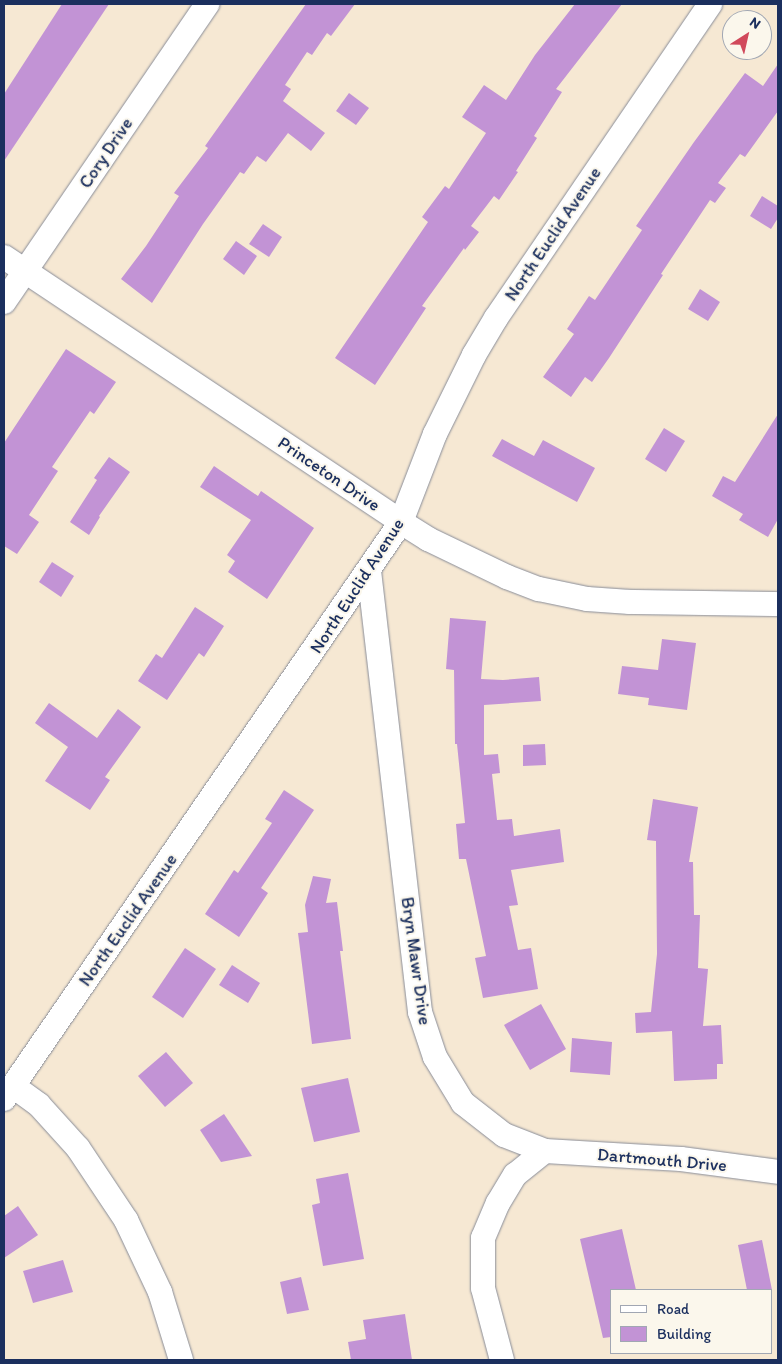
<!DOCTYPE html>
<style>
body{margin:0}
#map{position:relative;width:782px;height:1364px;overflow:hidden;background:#f6e8d3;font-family:Itim,sans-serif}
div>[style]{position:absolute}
.building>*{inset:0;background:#c293d5}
.roads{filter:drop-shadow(0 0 1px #888c98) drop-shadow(0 0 1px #888c98)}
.minor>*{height:24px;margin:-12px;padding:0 12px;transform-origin:12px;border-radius:12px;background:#fff}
span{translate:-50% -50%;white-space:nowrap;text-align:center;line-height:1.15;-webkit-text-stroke:4px #fbf7ec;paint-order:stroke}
.street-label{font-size:18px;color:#1b2f5e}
.frame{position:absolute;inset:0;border:5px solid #1b2f5e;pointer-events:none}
.legend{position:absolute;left:610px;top:1289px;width:162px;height:65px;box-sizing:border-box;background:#fbf7ec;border:1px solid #a1a7b3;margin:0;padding:6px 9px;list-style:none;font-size:15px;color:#1b2f5e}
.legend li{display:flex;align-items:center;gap:10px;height:25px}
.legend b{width:25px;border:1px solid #a1a7b3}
.north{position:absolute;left:722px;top:10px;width:50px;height:50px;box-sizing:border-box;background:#fbf7ec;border:1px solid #a1a7b3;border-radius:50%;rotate:35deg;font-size:14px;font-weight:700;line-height:20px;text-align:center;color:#1b2f5e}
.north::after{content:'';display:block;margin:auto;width:18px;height:22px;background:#d1495b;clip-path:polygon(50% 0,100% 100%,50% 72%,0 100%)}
</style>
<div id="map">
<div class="building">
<div style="clip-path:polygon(62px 4px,109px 4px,4px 161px,4px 94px)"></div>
<div style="clip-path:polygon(306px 4px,355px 4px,331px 36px,327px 33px,312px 55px,307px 52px,285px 85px,291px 89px,283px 101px,325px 133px,311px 151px,288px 133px,266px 162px,257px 156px,244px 174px,240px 172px,203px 224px,152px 303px,121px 279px,146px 246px,179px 196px,174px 193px,208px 148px,205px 146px)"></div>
<div style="clip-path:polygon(575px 4px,622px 4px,556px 89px,562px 92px,534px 136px,537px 138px,516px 171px,518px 172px,499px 200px,494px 196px,471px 226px,479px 232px,465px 250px,464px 248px,422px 306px,426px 308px,375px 385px,335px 358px,428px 222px,422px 217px,445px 186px,449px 189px,486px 133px,462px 117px,484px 85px,506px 100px,535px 55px)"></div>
<div style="clip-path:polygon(778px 64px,778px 111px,745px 157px,740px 154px,718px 183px,726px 188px,715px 203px,710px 200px,661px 274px,663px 275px,609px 358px,592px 382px,585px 377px,571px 397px,543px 377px,574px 334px,567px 329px,589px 296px,595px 300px,642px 230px,636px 226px,694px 142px,745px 73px,763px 86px)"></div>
<div style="clip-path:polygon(349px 93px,369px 108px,356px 125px,336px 111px)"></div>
<div style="clip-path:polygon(762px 196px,778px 206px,778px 218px,771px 229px,750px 216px)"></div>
<div style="clip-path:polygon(263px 224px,282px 237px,269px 257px,249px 244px)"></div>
<div style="clip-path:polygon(236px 241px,257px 256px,244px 275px,223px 259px)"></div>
<div style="clip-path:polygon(700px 289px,720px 302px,708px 321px,688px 309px)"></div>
<div style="clip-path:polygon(66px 349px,116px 382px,94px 414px,90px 411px,52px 467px,58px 471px,29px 515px,39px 522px,17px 554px,4px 546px,4px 443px)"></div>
<div style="clip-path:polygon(778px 414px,778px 519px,768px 537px,739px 520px,743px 514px,712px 496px,723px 476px,735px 482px)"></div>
<div style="clip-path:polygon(664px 428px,685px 441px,666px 472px,645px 459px)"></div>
<div style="clip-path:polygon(502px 439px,534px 456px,543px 440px,595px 468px,577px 502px,492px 456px)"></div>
<div style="clip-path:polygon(109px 457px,130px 472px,99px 516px,100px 517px,89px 535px,70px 522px,97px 480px,94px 478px)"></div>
<div style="clip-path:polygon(214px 466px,258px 496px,261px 491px,314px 528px,267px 599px,228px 572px,235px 561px,227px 555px,251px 520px,200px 487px)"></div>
<div style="clip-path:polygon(52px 562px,74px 576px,61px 597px,39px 582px)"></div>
<div style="clip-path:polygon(195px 607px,224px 626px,204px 657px,199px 653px,167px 700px,138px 681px,156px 654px,162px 658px)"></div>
<div style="clip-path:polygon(450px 618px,486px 621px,481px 679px,503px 680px,539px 677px,541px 701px,484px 705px,484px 755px,498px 754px,500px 773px,492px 774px,497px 820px,512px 819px,514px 836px,560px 829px,564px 862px,511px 870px,518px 905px,509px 906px,518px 950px,531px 948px,538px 989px,483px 998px,475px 958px,486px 956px,466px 859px,459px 859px,456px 824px,465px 823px,457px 744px,455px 744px,454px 670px,446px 669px)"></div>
<div style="clip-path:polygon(662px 639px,696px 643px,687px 710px,648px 705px,649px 698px,618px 694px,622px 666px,658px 670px)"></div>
<div style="clip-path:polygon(49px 703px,97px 738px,118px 709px,141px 727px,105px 777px,110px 780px,90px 810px,45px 781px,68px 747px,35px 723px)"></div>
<div style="clip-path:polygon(545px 744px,546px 765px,523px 766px,523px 745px)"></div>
<div style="clip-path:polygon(284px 790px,314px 810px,261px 888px,268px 893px,239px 937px,205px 914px,234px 870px,238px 873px,272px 823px,265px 819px)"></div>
<div style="clip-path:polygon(653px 799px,698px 807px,689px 862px,693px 862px,694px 915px,700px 915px,698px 968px,708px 969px,703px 1026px,721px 1025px,723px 1064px,717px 1064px,717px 1079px,674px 1081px,672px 1031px,636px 1033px,635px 1013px,651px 1012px,657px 954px,656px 841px,647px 840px)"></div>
<div style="clip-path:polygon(313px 876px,331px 879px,326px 903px,337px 902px,343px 951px,340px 951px,351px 1039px,312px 1044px,298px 933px,308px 932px,305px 905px)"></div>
<div style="clip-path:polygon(185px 948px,216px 969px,183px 1018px,152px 997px)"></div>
<div style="clip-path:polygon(232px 965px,260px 983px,248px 1003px,219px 985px)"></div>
<div style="clip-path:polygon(541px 1004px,566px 1049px,530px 1070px,504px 1025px)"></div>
<div style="clip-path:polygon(572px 1038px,612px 1042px,610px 1075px,570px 1072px)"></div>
<div style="clip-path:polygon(166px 1052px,193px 1083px,165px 1107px,138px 1076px)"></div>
<div style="clip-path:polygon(348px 1078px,360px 1132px,314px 1142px,301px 1088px)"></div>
<div style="clip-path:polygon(224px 1114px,252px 1156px,221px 1162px,200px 1130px)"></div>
<div style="clip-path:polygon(348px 1173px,364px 1259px,323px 1266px,312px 1205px,320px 1203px,316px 1179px)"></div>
<div style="clip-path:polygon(18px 1206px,38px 1235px,4px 1258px,4px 1216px)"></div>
<div style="clip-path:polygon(622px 1229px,636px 1290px,611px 1290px,611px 1337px,603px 1338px,580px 1239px)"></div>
<div style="clip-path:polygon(762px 1240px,772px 1290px,747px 1290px,738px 1245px)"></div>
<div style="clip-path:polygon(63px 1260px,73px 1292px,33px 1303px,23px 1271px)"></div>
<div style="clip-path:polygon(301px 1277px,309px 1310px,287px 1314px,280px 1282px)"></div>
<div style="clip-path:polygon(405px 1314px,412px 1360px,351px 1360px,348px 1342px,366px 1339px,363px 1320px)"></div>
</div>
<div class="roads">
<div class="minor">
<div style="left:4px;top:257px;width:477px;rotate:33.7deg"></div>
<div style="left:401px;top:522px;width:32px;rotate:32deg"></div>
<div style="left:428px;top:539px;width:88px;rotate:25.7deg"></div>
<div style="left:507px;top:577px;width:34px;rotate:21deg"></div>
<div style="left:539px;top:589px;width:49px;rotate:11.8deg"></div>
<div style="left:587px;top:599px;width:43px;rotate:4deg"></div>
<div style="left:630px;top:602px;width:148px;rotate:0.8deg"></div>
<div style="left:4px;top:302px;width:361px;rotate:-55.7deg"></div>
<div style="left:369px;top:571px;width:444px;rotate:83.4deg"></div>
<div style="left:420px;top:1012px;width:47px;rotate:71.6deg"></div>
<div style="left:435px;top:1057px;width:54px;rotate:58.7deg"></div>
<div style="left:463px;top:1103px;width:52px;rotate:38deg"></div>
<div style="left:504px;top:1135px;width:44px;rotate:21.3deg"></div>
<div style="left:545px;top:1151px;width:136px;rotate:3.4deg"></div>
<div style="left:681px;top:1159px;width:98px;rotate:7.6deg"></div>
<div style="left:13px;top:1086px;width:32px;rotate:36deg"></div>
<div style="left:39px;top:1105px;width:58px;rotate:47.8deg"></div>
<div style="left:78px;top:1148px;width:87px;rotate:56.3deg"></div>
<div style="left:126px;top:1220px;width:80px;rotate:64.7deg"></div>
<div style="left:160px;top:1292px;width:71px;rotate:72.8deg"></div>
<div style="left:4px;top:1099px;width:700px;rotate:-55.47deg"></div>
<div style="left:401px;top:522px;width:94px;rotate:-68.9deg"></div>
<div style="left:435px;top:434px;width:88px;rotate:-63.7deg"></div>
<div style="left:474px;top:355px;width:43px;rotate:-59.3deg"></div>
<div style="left:496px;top:318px;width:380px;rotate:-55.7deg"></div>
<div style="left:502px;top:1360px;width:74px;rotate:-104.8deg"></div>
<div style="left:483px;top:1288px;width:50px;rotate:-90deg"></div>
<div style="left:483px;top:1238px;width:38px;rotate:-67deg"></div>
<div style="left:498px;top:1203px;width:33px;rotate:-59deg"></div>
<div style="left:515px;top:1175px;width:38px;rotate:-39deg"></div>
</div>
</div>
<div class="street-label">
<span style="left:106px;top:153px;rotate:-56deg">Cory Drive</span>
<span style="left:553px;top:234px;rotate:-56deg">North Euclid Avenue</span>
<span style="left:329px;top:474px;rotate:34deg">Princeton Drive</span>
<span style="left:357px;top:586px;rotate:-57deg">North Euclid Avenue</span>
<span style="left:128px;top:920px;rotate:-55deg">North Euclid Avenue</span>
<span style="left:416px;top:961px;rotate:82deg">Bryn Mawr Drive</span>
<span style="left:662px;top:1160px;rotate:5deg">Dartmouth Drive</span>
</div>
<div class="frame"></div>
<ul class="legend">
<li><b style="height:6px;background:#fff"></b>Road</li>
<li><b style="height:14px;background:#c293d5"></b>Building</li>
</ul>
<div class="north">N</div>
</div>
